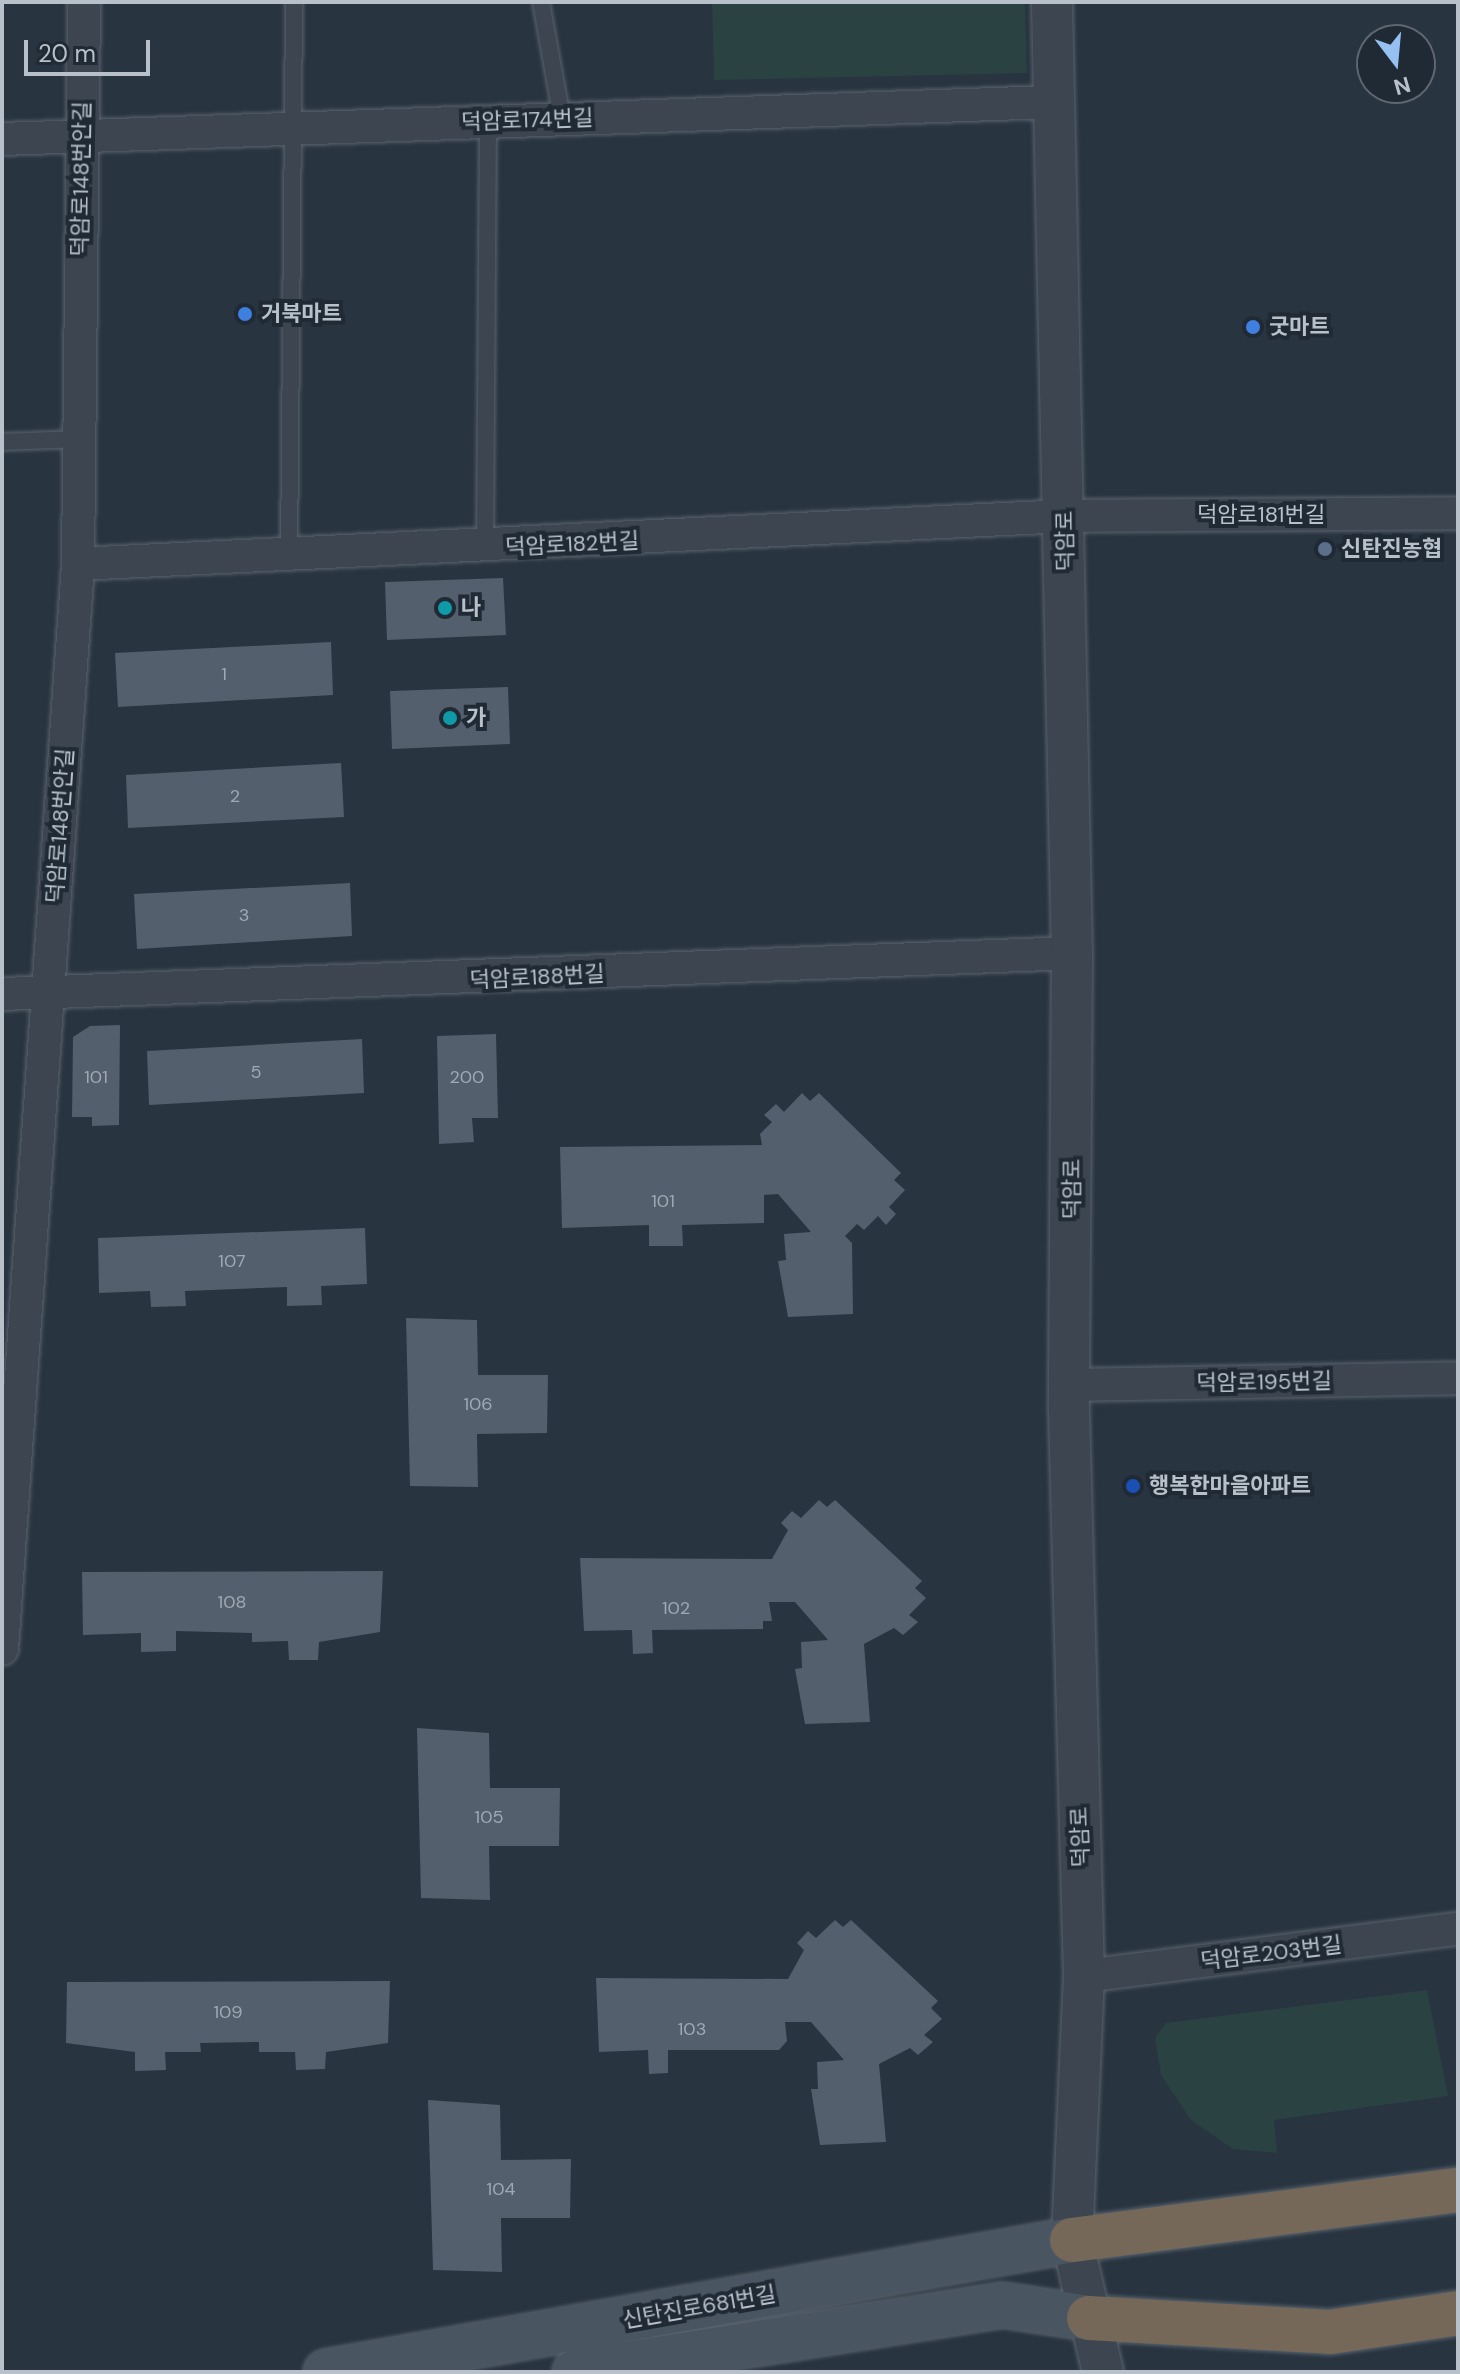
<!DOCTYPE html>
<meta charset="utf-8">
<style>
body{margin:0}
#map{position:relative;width:1460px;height:2374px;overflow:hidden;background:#283440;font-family:"DM Sans","Noto Sans KR",sans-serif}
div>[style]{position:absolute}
.green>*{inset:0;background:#2b4242}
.building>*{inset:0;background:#535f6d}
.roads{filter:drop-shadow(0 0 2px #59636d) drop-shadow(0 0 2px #59636d)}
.service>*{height:16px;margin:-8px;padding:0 8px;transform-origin:8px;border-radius:8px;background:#3c4550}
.minor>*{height:32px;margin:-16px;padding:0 16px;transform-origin:16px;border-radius:16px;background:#3c4550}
.tertiary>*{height:40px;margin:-20px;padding:0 20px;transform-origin:20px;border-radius:20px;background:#3c4550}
.secondary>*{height:44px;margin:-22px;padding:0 22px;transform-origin:22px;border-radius:22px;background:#4a5562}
.motorway>*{height:44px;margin:-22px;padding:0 22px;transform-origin:22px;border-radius:22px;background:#756859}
.dots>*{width:22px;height:22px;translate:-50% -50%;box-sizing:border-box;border:4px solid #202a35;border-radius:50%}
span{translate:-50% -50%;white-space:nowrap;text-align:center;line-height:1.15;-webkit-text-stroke:8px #202a35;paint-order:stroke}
.number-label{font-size:18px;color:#9fa8b3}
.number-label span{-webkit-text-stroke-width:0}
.street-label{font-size:22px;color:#b8c0ca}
.poi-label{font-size:22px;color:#b8c0ca;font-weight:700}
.left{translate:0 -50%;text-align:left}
.frame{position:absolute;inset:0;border:4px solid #b8c0ca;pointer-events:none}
.north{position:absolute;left:1356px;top:24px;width:80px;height:80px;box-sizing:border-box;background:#202a35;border:2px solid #5d6671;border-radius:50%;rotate:164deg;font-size:22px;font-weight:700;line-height:32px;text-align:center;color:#b8c0ca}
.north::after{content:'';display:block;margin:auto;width:28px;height:36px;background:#96c0f2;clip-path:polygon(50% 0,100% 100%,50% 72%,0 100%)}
.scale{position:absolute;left:24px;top:40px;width:126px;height:36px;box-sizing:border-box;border:4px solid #b8c0ca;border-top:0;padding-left:10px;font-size:24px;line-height:28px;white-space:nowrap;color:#b8c0ca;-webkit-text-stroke:6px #202a35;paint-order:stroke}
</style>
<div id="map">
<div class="green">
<div style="clip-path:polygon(712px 2px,1025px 2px,1027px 73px,714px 80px)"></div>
<div style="clip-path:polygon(1427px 1990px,1448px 2096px,1274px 2120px,1277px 2153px,1233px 2149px,1191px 2120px,1161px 2075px,1155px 2038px,1166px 2023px)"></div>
</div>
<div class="building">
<div style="clip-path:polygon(503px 578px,506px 635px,387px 640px,385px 582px)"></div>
<div style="clip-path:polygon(331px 642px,333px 695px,118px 707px,115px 653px)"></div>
<div style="clip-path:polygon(508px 687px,510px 744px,392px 749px,390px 691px)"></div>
<div style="clip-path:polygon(341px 763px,344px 817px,128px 828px,126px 775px)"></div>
<div style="clip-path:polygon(350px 883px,352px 936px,137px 949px,134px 894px)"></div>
<div style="clip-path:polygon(120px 1025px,119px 1125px,92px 1126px,92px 1117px,72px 1117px,73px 1037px,90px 1026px)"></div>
<div style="clip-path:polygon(496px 1034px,498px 1118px,472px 1118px,474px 1142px,439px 1144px,437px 1036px)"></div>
<div style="clip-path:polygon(362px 1039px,364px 1093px,149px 1105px,147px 1051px)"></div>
<div style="clip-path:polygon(802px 1093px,810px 1101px,819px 1093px,901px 1173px,894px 1180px,905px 1190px,889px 1207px,896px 1214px,886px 1225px,878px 1216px,864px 1230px,857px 1224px,845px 1236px,852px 1243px,853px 1314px,788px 1317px,778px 1261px,786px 1260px,784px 1234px,811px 1232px,778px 1194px,764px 1195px,764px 1223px,682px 1225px,683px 1246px,649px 1246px,649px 1225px,562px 1228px,560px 1147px,762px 1145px,760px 1134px,772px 1122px,764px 1115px,776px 1104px,784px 1112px)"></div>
<div style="clip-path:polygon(365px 1228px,367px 1284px,321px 1286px,322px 1305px,287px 1306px,287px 1287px,185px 1291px,186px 1306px,151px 1307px,150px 1291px,99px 1293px,98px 1238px)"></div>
<div style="clip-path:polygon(406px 1318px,477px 1320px,478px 1375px,548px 1375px,547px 1433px,477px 1434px,478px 1487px,410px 1486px)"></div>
<div style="clip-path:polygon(819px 1500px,827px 1507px,835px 1500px,922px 1581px,915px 1588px,926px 1598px,909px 1615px,918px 1622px,903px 1635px,894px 1628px,864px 1644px,870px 1722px,805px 1724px,795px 1669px,802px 1668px,801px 1642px,828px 1640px,795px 1602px,769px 1602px,772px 1621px,763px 1621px,763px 1629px,652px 1630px,653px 1653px,633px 1654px,632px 1630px,584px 1631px,580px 1558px,772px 1559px,788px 1530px,781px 1523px,792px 1511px,801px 1518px)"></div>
<div style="clip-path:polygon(383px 1571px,380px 1632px,319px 1642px,318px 1660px,289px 1660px,288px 1641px,252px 1642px,252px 1633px,176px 1631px,176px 1651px,141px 1652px,141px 1633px,83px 1635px,82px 1572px)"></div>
<div style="clip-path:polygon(417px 1728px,489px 1733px,490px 1788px,560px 1788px,559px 1846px,489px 1846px,490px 1900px,421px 1898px)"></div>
<div style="clip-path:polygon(835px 1920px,843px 1927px,851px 1920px,938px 2001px,931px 2008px,942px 2019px,924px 2035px,933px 2042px,918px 2055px,910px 2048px,879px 2064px,886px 2142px,820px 2145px,811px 2089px,818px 2089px,817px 2062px,844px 2060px,811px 2022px,785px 2022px,787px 2041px,779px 2050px,668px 2050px,668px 2073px,649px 2074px,648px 2050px,599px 2052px,596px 1978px,788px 1979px,804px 1950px,797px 1943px,808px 1931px,816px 1938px)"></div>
<div style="clip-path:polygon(390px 1981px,388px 2043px,326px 2052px,325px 2069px,296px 2070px,295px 2052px,259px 2052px,259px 2042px,200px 2043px,201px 2052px,165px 2052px,166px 2070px,135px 2071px,135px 2052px,66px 2043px,67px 1982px)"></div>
<div style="clip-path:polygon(428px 2100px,500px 2105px,501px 2160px,571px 2159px,570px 2218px,501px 2218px,502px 2272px,433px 2270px)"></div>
</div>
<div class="roads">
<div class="service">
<div style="left:541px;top:2px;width:119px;rotate:79.8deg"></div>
<div style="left:2px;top:442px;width:77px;rotate:-2.2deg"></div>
<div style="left:485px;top:548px;width:426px;rotate:-89.6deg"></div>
<div style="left:289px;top:556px;width:554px;rotate:-89.48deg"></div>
</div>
<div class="minor">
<div style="left:2px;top:139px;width:1051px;rotate:-2.02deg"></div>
<div style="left:78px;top:564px;width:988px;rotate:-2.78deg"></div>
<div style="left:1065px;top:516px;width:393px;rotate:-0.4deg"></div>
<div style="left:2px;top:994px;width:1071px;rotate:-2.19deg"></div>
<div style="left:1071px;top:1385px;width:387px;rotate:-1deg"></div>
<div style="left:2px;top:1649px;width:1088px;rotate:-85.99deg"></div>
<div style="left:78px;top:564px;width:562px;rotate:-89.39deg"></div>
<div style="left:1084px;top:1976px;width:377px;rotate:-7.2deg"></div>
</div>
<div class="tertiary">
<div style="left:1052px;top:2px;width:951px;rotate:88.8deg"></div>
<div style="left:1072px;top:953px;width:458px;rotate:90.4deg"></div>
<div style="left:1069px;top:1411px;width:565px;rotate:88.48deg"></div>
<div style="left:1084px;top:1976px;width:264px;rotate:92.6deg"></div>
<div style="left:1072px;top:2240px;width:136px;rotate:76.8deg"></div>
</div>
<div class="secondary">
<div style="left:326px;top:2372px;width:758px;rotate:-10.03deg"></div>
<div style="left:575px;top:2372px;width:432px;rotate:-8.9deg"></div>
<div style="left:1002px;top:2305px;width:88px;rotate:8.5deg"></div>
</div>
<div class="motorway">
<div style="left:1072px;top:2240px;width:389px;rotate:-7.4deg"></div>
<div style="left:1089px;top:2318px;width:241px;rotate:3.3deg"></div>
<div style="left:1330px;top:2332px;width:129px;rotate:-8.4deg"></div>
</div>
</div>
<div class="dots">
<div style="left:245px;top:314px;background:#3f7fe0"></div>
<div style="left:1253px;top:327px;background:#3f7fe0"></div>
<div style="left:1325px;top:549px;background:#5c6f8a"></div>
<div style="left:445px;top:608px;background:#0f9aa8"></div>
<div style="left:450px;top:718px;background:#0f9aa8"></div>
<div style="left:1133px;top:1486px;background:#1a4fb4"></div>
</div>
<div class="number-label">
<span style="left:224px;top:674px">1</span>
<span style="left:235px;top:796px">2</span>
<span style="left:244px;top:915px">3</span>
<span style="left:256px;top:1072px">5</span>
<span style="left:96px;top:1077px">101</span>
<span style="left:467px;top:1077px">200</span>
<span style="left:663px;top:1201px">101</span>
<span style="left:232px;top:1261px">107</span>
<span style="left:478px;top:1404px">106</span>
<span style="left:232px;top:1602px">108</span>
<span style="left:676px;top:1608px">102</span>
<span style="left:489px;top:1817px">105</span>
<span style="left:228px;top:2012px">109</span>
<span style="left:692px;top:2029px">103</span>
<span style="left:501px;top:2189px">104</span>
</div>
<div class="street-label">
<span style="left:527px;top:120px;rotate:-2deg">덕암로174번길</span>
<span style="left:81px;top:179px;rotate:-89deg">덕암로148번안길</span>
<span style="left:1261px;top:515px">덕암로181번길</span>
<span style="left:1065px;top:541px;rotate:-91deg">덕암로</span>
<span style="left:572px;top:544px;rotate:-3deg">덕암로182번길</span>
<span style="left:60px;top:826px;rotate:-86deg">덕암로148번안길</span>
<span style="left:537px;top:977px;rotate:-3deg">덕암로188번길</span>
<span style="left:1072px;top:1189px;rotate:-90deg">덕암로</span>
<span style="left:1264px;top:1382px;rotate:-1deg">덕암로195번길</span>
<span style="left:1080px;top:1837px;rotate:-92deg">덕암로</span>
<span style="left:1271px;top:1953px;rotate:-7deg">덕암로203번길</span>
<span style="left:699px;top:2307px;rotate:-10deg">신탄진로681번길</span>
</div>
<div class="poi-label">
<span class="left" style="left:261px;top:314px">거북마트</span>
<span class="left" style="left:1269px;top:327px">굿마트</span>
<span class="left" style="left:1341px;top:549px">신탄진농협</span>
<span class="left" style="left:461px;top:608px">나</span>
<span class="left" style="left:466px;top:718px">가</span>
<span class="left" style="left:1149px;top:1486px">행복한마을아파트</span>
</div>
<div class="frame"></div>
<div class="north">N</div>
<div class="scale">20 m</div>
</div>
